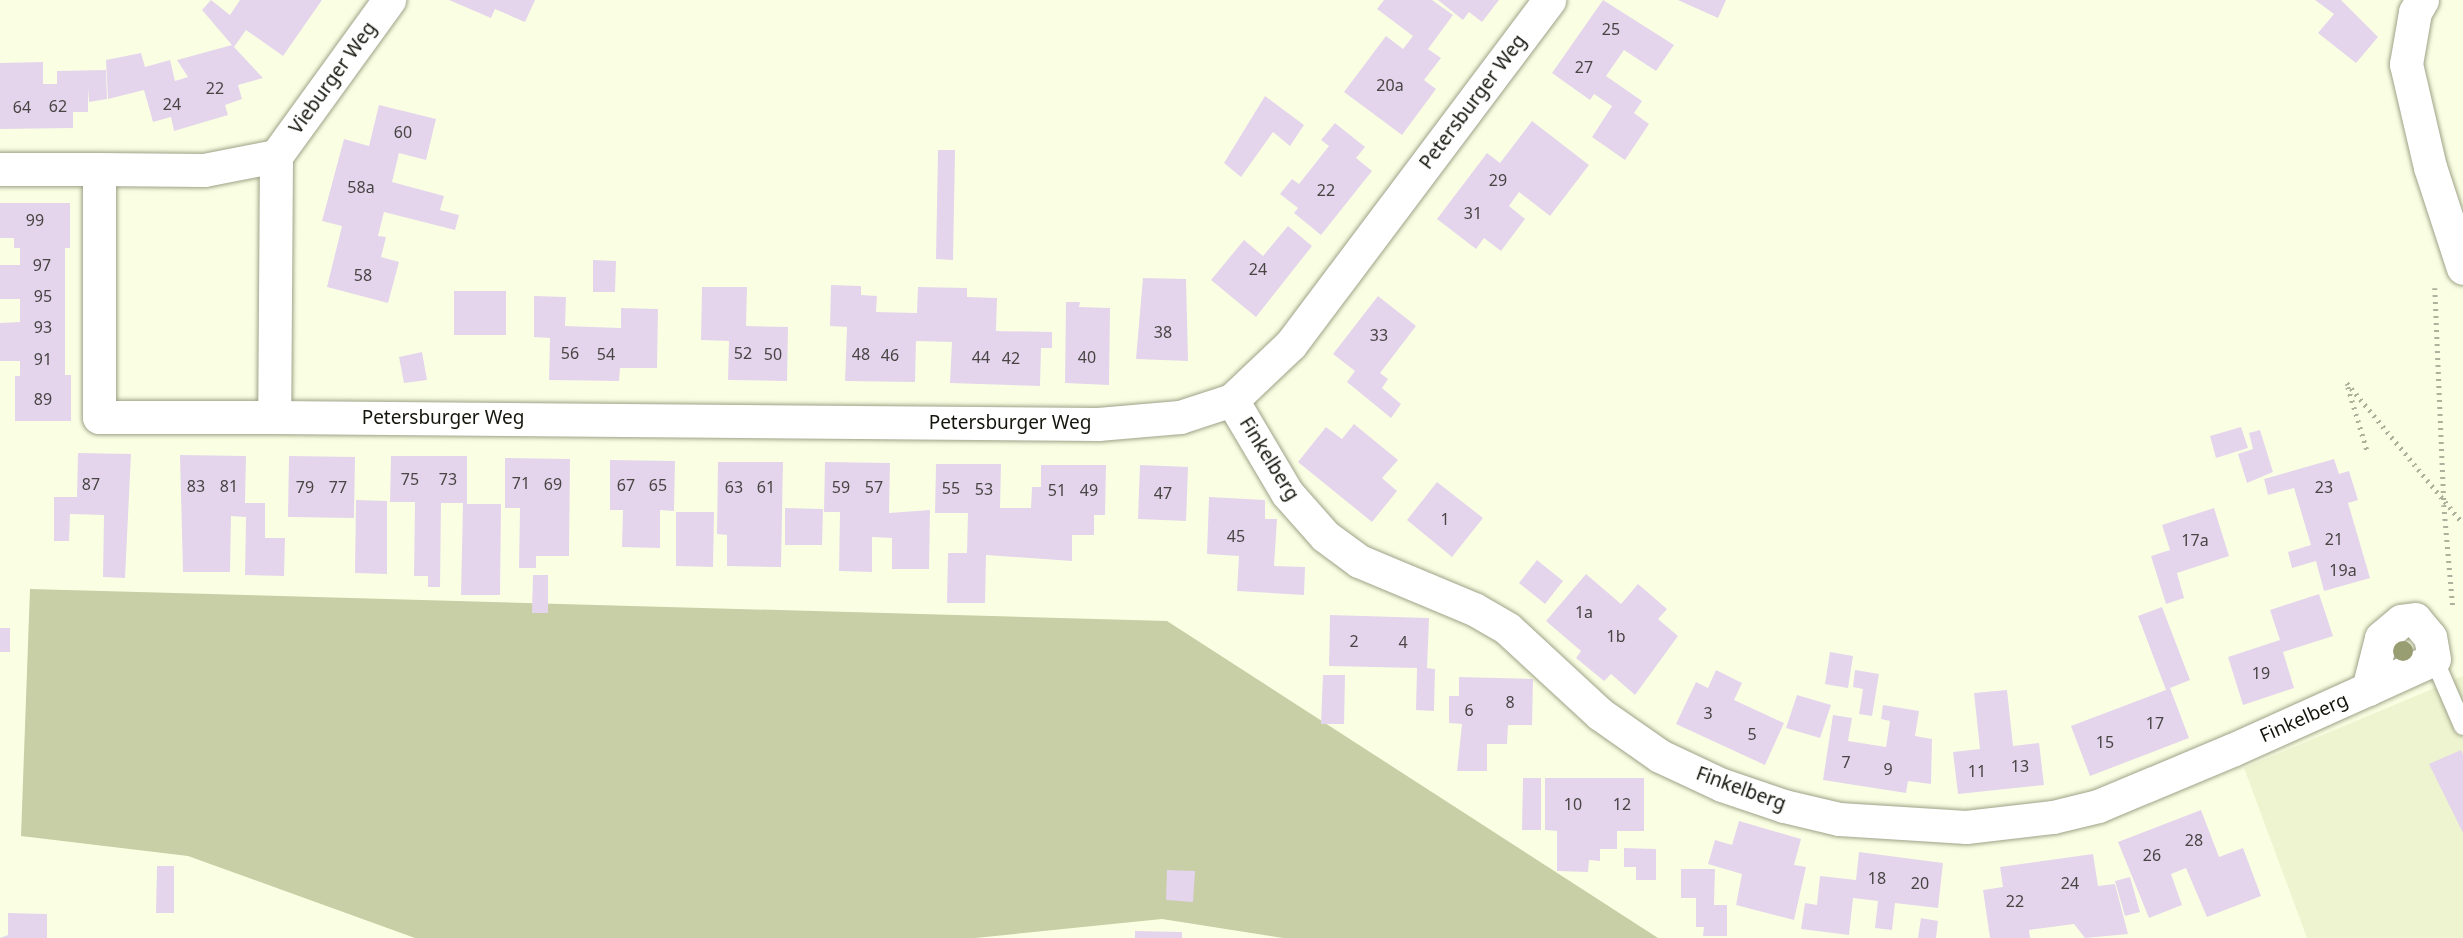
<!DOCTYPE html>
<style>
body{margin:0}
#map{position:relative;width:2463px;height:938px;overflow:hidden;background:#faffe3;font-family:"Noto Sans",sans-serif}
div>[style]{position:absolute}
.built>*{inset:0;background:#eff4d0}
.green>*{inset:0;background:#c8cea5}
.building>*{inset:0;background:#e4d5ed}
.path>*{height:4.5px;margin-top:-2.25px;transform-origin:0;background:repeating-linear-gradient(90deg,#adb19b 0 2px,transparent 0 7px)}
.roads{filter:drop-shadow(0 0 2px #9ea288) drop-shadow(0 0 2px #9ea288)}
.service>*{height:18px;margin:-9px;padding:0 9px;transform-origin:9px;border-radius:9px;background:#fff}
.minor>*{height:33px;margin:-16.5px;padding:0 16.5px;transform-origin:16.5px;border-radius:16.5px;background:#fff}
.trees>*{width:20px;height:20px;margin:-10px;border-radius:50%;background:#989d72}
span{translate:-50% -50%;white-space:nowrap;text-align:center;line-height:1.15;-webkit-text-stroke:7px #fff;paint-order:stroke}
.number-label{font-size:16px;color:#484544}
.number-label span{-webkit-text-stroke-width:0}
.street-label{font-size:19px;color:#14150c}
</style>
<div id="map">
<div class="built">
<div style="clip-path:polygon(2463px 676px,2463px 938px,2307px 938px,2244px 768px)"></div>
</div>
<div class="green">
<div style="clip-path:polygon(30px 589px,1167px 621px,1658px 938px,1283px 938px,1162px 919px,975px 938px,415px 938px,188px 856px,21px 836px)"></div>
</div>
<div class="building">
<div style="clip-path:polygon(211px 0,230px 15px,240px 0,322px 0,283px 56px,246px 30px,234px 47px,263px 78px,238px 85px,242px 99px,225px 105px,228px 115px,174px 131px,171px 117px,153px 122px,144px 90px,108px 99px,106px 60px,141px 53px,145px 67px,170px 60px,175px 81px,188px 77px,177px 60px,232px 45px,202px 10px)"></div>
<div style="clip-path:polygon(449px 0,535px 0,525px 22px,495px 9px,491px 18px)"></div>
<div style="clip-path:polygon(1384px 0,1432px 0,1453px 15px,1428px 49px,1441px 58px,1424px 80px,1436px 89px,1402px 135px,1344px 92px,1386px 36px,1403px 49px,1413px 36px,1377px 9px)"></div>
<div style="clip-path:polygon(1438px 0,1499px 0,1482px 22px,1469px 12px,1463px 20px)"></div>
<div style="clip-path:polygon(1603px 0,1674px 45px,1656px 71px,1624px 50px,1606px 76px,1642px 101px,1634px 113px,1649px 124px,1625px 160px,1592px 137px,1612px 106px,1594px 94px,1590px 100px,1552px 73px)"></div>
<div style="clip-path:polygon(1678px 0,1726px 0,1718px 18px)"></div>
<div style="clip-path:polygon(2315px 0,2341px 0,2378px 37px,2356px 63px,2318px 33px,2334px 14px)"></div>
<div style="clip-path:polygon(43px 62px,43px 84px,57px 84px,57px 71px,106px 70px,107px 99px,89px 102px,88px 87px,88px 112px,73px 112px,73px 128px,0 129px,0 63px)"></div>
<div style="clip-path:polygon(1265px 96px,1304px 125px,1290px 146px,1273px 132px,1241px 177px,1224px 163px)"></div>
<div style="clip-path:polygon(379px 105px,436px 119px,426px 160px,399px 153px,392px 182px,444px 196px,440px 210px,459px 215px,455px 230px,384px 212px,378px 236px,386px 237px,381px 257px,399px 262px,388px 303px,327px 287px,342px 226px,322px 221px,344px 139px,369px 146px)"></div>
<div style="clip-path:polygon(1532px 121px,1589px 165px,1550px 216px,1519px 192px,1509px 206px,1525px 219px,1501px 251px,1484px 238px,1476px 249px,1437px 219px,1487px 153px,1500px 163px)"></div>
<div style="clip-path:polygon(1335px 123px,1365px 147px,1356px 158px,1372px 171px,1321px 235px,1294px 213px,1298px 208px,1280px 194px,1292px 179px,1299px 184px,1329px 146px,1321px 140px)"></div>
<div style="clip-path:polygon(938px 150px,955px 150px,953px 260px,936px 259px)"></div>
<div style="clip-path:polygon(0 203px,70px 203px,70px 248px,65px 248px,65px 375px,71px 375px,71px 421px,15px 421px,15px 376px,20px 376px,20px 361px,0 361px,0 323px,20px 322px,20px 299px,0 299px,0 265px,20px 265px,20px 248px,14px 248px,14px 238px,0 238px)"></div>
<div style="clip-path:polygon(1288px 226px,1312px 246px,1256px 317px,1211px 280px,1244px 240px,1263px 256px)"></div>
<div style="clip-path:polygon(593px 260px,616px 261px,615px 292px,593px 292px)"></div>
<div style="clip-path:polygon(1143px 278px,1186px 279px,1188px 361px,1136px 359px)"></div>
<div style="clip-path:polygon(831px 285px,861px 286px,861px 295px,877px 296px,876px 312px,917px 313px,918px 287px,967px 288px,967px 297px,997px 298px,996px 331px,1052px 332px,1052px 348px,1041px 348px,1040px 386px,950px 383px,952px 342px,916px 341px,915px 382px,845px 381px,847px 327px,830px 326px)"></div>
<div style="clip-path:polygon(702px 287px,747px 287px,746px 326px,788px 327px,787px 381px,728px 380px,729px 341px,701px 340px)"></div>
<div style="clip-path:polygon(454px 291px,506px 291px,506px 335px,454px 335px)"></div>
<div style="clip-path:polygon(534px 296px,566px 297px,565px 326px,621px 328px,621px 308px,658px 309px,657px 368px,620px 368px,619px 381px,549px 380px,550px 338px,534px 337px)"></div>
<div style="clip-path:polygon(1378px 296px,1416px 326px,1380px 373px,1388px 379px,1382px 388px,1401px 404px,1391px 418px,1347px 382px,1355px 371px,1333px 354px)"></div>
<div style="clip-path:polygon(1066px 302px,1080px 302px,1079px 307px,1110px 308px,1109px 385px,1065px 383px)"></div>
<div style="clip-path:polygon(422px 352px,427px 380px,404px 383px,399px 357px)"></div>
<div style="clip-path:polygon(1354px 424px,1398px 460px,1382px 478px,1397px 491px,1372px 522px,1298px 462px,1326px 427px,1342px 439px)"></div>
<div style="clip-path:polygon(2241px 427px,2248px 448px,2216px 458px,2210px 436px)"></div>
<div style="clip-path:polygon(2260px 430px,2273px 472px,2247px 483px,2238px 454px,2253px 449px,2249px 433px)"></div>
<div style="clip-path:polygon(78px 453px,131px 454px,125px 578px,103px 577px,104px 515px,70px 514px,69px 541px,54px 541px,54px 497px,77px 497px)"></div>
<div style="clip-path:polygon(180px 455px,246px 456px,245px 503px,265px 503px,265px 538px,285px 538px,284px 576px,245px 575px,246px 517px,231px 516px,230px 572px,183px 572px)"></div>
<div style="clip-path:polygon(289px 456px,355px 457px,354px 518px,288px 517px)"></div>
<div style="clip-path:polygon(391px 456px,467px 456px,467px 504px,501px 504px,500px 595px,461px 595px,463px 503px,441px 503px,440px 587px,428px 587px,428px 576px,414px 576px,415px 502px,390px 502px)"></div>
<div style="clip-path:polygon(505px 458px,570px 459px,569px 556px,536px 556px,536px 568px,519px 568px,520px 508px,505px 508px)"></div>
<div style="clip-path:polygon(2334px 459px,2339px 474px,2349px 471px,2358px 500px,2348px 503px,2370px 578px,2324px 591px,2316px 561px,2292px 568px,2288px 552px,2311px 545px,2294px 488px,2268px 495px,2264px 479px)"></div>
<div style="clip-path:polygon(610px 460px,675px 461px,674px 511px,660px 510px,660px 548px,622px 547px,623px 510px,610px 510px)"></div>
<div style="clip-path:polygon(718px 462px,783px 462px,781px 567px,727px 566px,727px 535px,717px 534px)"></div>
<div style="clip-path:polygon(825px 462px,890px 463px,889px 513px,930px 510px,929px 569px,892px 569px,892px 538px,872px 537px,872px 572px,839px 571px,840px 512px,824px 512px)"></div>
<div style="clip-path:polygon(936px 464px,1001px 464px,1000px 508px,1031px 508px,1032px 487px,1041px 487px,1041px 465px,1106px 465px,1105px 515px,1094px 515px,1094px 535px,1072px 535px,1072px 561px,986px 555px,985px 603px,947px 603px,948px 553px,967px 553px,968px 513px,935px 513px)"></div>
<div style="clip-path:polygon(1140px 465px,1188px 467px,1186px 521px,1138px 519px)"></div>
<div style="clip-path:polygon(1437px 482px,1483px 518px,1452px 557px,1407px 520px)"></div>
<div style="clip-path:polygon(1209px 497px,1265px 500px,1265px 519px,1277px 519px,1274px 566px,1305px 567px,1304px 595px,1237px 591px,1239px 556px,1207px 554px)"></div>
<div style="clip-path:polygon(356px 500px,387px 501px,387px 574px,355px 573px)"></div>
<div style="clip-path:polygon(785px 508px,823px 509px,822px 545px,785px 545px)"></div>
<div style="clip-path:polygon(2214px 508px,2229px 556px,2177px 573px,2184px 598px,2166px 604px,2151px 556px,2170px 550px,2162px 525px)"></div>
<div style="clip-path:polygon(676px 512px,714px 512px,713px 567px,676px 566px)"></div>
<div style="clip-path:polygon(1537px 560px,1563px 581px,1545px 604px,1519px 583px)"></div>
<div style="clip-path:polygon(1586px 574px,1621px 604px,1638px 584px,1667px 609px,1658px 619px,1678px 636px,1635px 695px,1611px 674px,1604px 681px,1576px 658px,1581px 651px,1546px 621px)"></div>
<div style="clip-path:polygon(533px 575px,548px 575px,548px 613px,532px 613px)"></div>
<div style="clip-path:polygon(2319px 594px,2333px 636px,2283px 652px,2294px 688px,2243px 705px,2228px 657px,2280px 640px,2270px 610px)"></div>
<div style="clip-path:polygon(2162px 607px,2190px 680px,2170px 688px,2189px 738px,2090px 776px,2071px 726px,2166px 690px,2138px 616px)"></div>
<div style="clip-path:polygon(1330px 615px,1429px 618px,1427px 668px,1435px 669px,1434px 711px,1416px 710px,1417px 668px,1329px 666px)"></div>
<div style="clip-path:polygon(0 628px,10px 628px,10px 652px,0 652px)"></div>
<div style="clip-path:polygon(1830px 652px,1853px 656px,1848px 688px,1825px 684px)"></div>
<div style="clip-path:polygon(1716px 670px,1742px 683px,1734px 700px,1784px 723px,1765px 765px,1676px 724px,1696px 682px,1708px 688px)"></div>
<div style="clip-path:polygon(1855px 670px,1879px 674px,1872px 716px,1859px 714px,1863px 689px,1853px 687px)"></div>
<div style="clip-path:polygon(1323px 675px,1345px 675px,1344px 724px,1321px 724px)"></div>
<div style="clip-path:polygon(1459px 677px,1533px 679px,1532px 725px,1508px 725px,1507px 744px,1487px 744px,1487px 771px,1457px 771px,1462px 724px,1449px 723px,1449px 696px,1459px 696px)"></div>
<div style="clip-path:polygon(2007px 690px,2013px 746px,2039px 743px,2044px 785px,1958px 794px,1953px 752px,1980px 749px,1974px 693px)"></div>
<div style="clip-path:polygon(1797px 695px,1831px 705px,1820px 738px,1786px 728px)"></div>
<div style="clip-path:polygon(1883px 705px,1919px 711px,1915px 736px,1932px 739px,1931px 784px,1908px 781px,1906px 793px,1823px 780px,1833px 715px,1852px 718px,1848px 741px,1886px 747px,1890px 721px,1881px 719px)"></div>
<div style="clip-path:polygon(2461px 750px,2463px 755px,2463px 833px,2429px 764px)"></div>
<div style="clip-path:polygon(1523px 778px,1541px 778px,1541px 830px,1522px 830px)"></div>
<div style="clip-path:polygon(1545px 778px,1644px 778px,1644px 831px,1617px 831px,1617px 849px,1600px 849px,1600px 861px,1589px 860px,1588px 872px,1557px 871px,1557px 831px,1545px 830px)"></div>
<div style="clip-path:polygon(2201px 810px,2219px 857px,2243px 848px,2261px 896px,2207px 917px,2186px 868px,2171px 874px,2182px 905px,2149px 918px,2118px 842px)"></div>
<div style="clip-path:polygon(1739px 821px,1801px 839px,1794px 865px,1806px 867px,1794px 920px,1736px 905px,1742px 874px,1708px 864px,1715px 840px,1732px 845px)"></div>
<div style="clip-path:polygon(1624px 848px,1656px 849px,1656px 880px,1636px 880px,1636px 867px,1624px 867px)"></div>
<div style="clip-path:polygon(1859px 852px,1943px 863px,1938px 908px,1895px 903px,1892px 930px,1875px 928px,1878px 901px,1853px 898px,1849px 935px,1801px 929px,1805px 903px,1817px 905px,1820px 876px,1856px 880px)"></div>
<div style="clip-path:polygon(2093px 854px,2098px 886px,2115px 884px,2128px 934px,2085px 938px,2074px 924px,2029px 930px,2030px 938px,1990px 938px,1983px 890px,2003px 887px,2000px 867px)"></div>
<div style="clip-path:polygon(157px 866px,174px 866px,174px 913px,156px 913px)"></div>
<div style="clip-path:polygon(1681px 869px,1715px 869px,1714px 905px,1727px 905px,1727px 936px,1703px 936px,1704px 927px,1696px 927px,1696px 898px,1681px 898px)"></div>
<div style="clip-path:polygon(1167px 870px,1195px 871px,1193px 902px,1166px 900px)"></div>
<div style="clip-path:polygon(2130px 877px,2140px 912px,2125px 916px,2115px 881px)"></div>
<div style="clip-path:polygon(8px 913px,47px 914px,47px 938px,0 938px,8px 935px)"></div>
<div style="clip-path:polygon(1921px 918px,1938px 921px,1936px 938px,1918px 938px)"></div>
<div style="clip-path:polygon(1135px 931px,1182px 932px,1182px 938px,1135px 938px)"></div>
</div>
<div class="path">
<div style="left:2435px;top:288px;width:217px;rotate:87.6deg"></div>
<div style="left:2444px;top:505px;width:103px;rotate:85deg"></div>
<div style="left:2347px;top:383px;width:182px;rotate:50.4deg"></div>
<div style="left:2348px;top:387px;width:66px;rotate:73.2deg"></div>
</div>
<div class="roads">
<div class="service">
<div style="left:2434px;top:659px;width:73px;rotate:66.6deg"></div>
</div>
<div class="minor">
<div style="left:2422px;top:0;width:14px;rotate:120deg"></div>
<div style="left:2415px;top:12px;width:53px;rotate:99.8deg"></div>
<div style="left:2406px;top:64px;width:106px;rotate:76.9deg"></div>
<div style="left:2430px;top:167px;width:106px;rotate:71.9deg"></div>
<div style="left:276px;top:156px;width:193px;rotate:-54.1deg"></div>
<div style="left:0;top:169px;width:99px"></div>
<div style="left:99px;top:169px;width:248px;rotate:90deg"></div>
<div style="left:99px;top:417px;width:175px"></div>
<div style="left:99px;top:169px;width:105px;rotate:0.5deg"></div>
<div style="left:204px;top:170px;width:73px;rotate:-11deg"></div>
<div style="left:276px;top:156px;width:261px;rotate:90.4deg"></div>
<div style="left:274px;top:417px;width:824px;rotate:0.49deg"></div>
<div style="left:1098px;top:424px;width:82px;rotate:-4.9deg"></div>
<div style="left:1180px;top:417px;width:55px;rotate:-18.1deg"></div>
<div style="left:1232px;top:400px;width:81px;rotate:-43.5deg"></div>
<div style="left:1291px;top:344px;width:430px;rotate:-53.1deg"></div>
<div style="left:1232px;top:400px;width:108px;rotate:59.4deg"></div>
<div style="left:1287px;top:493px;width:57px;rotate:48.5deg"></div>
<div style="left:1325px;top:536px;width:42px;rotate:36.3deg"></div>
<div style="left:1359px;top:561px;width:125px;rotate:22.7deg"></div>
<div style="left:1474px;top:609px;width:39px;rotate:30deg"></div>
<div style="left:1508px;top:629px;width:125px;rotate:42.7deg"></div>
<div style="left:1600px;top:714px;width:73px;rotate:35deg"></div>
<div style="left:1660px;top:756px;width:68px;rotate:25.1deg"></div>
<div style="left:1722px;top:785px;width:65px;rotate:18.7deg"></div>
<div style="left:1784px;top:806px;width:57px;rotate:13.3deg"></div>
<div style="left:1839px;top:819px;width:127px;rotate:3.6deg"></div>
<div style="left:1966px;top:827px;width:88px;rotate:-6.6deg"></div>
<div style="left:2053px;top:817px;width:46px;rotate:-13.7deg"></div>
<div style="left:2098px;top:806px;width:145px;rotate:-22.7deg"></div>
<div style="left:2232px;top:750px;width:149px;rotate:-24.2deg"></div>
<div style="left:2368px;top:689px;width:72px;rotate:-24.4deg"></div>
<div style="left:2434px;top:659px;width:22px;rotate:-100deg"></div>
<div style="left:2430px;top:637px;width:23px;rotate:-130deg"></div>
<div style="left:2415px;top:619px;width:14px;rotate:172deg"></div>
<div style="left:2401px;top:621px;width:26px;rotate:140deg"></div>
<div style="left:2381px;top:638px;width:53px;rotate:104.3deg"></div>
</div>
</div>
<div class="trees">
<div style="left:2403px;top:651px"></div>
</div>
<div class="number-label">
<span style="left:1611px;top:29px">25</span>
<span style="left:1584px;top:67px">27</span>
<span style="left:1390px;top:85px">20a</span>
<span style="left:215px;top:88px">22</span>
<span style="left:172px;top:104px">24</span>
<span style="left:58px;top:106px">62</span>
<span style="left:22px;top:107px">64</span>
<span style="left:403px;top:132px">60</span>
<span style="left:1498px;top:180px">29</span>
<span style="left:361px;top:187px">58a</span>
<span style="left:1326px;top:190px">22</span>
<span style="left:1473px;top:213px">31</span>
<span style="left:35px;top:220px">99</span>
<span style="left:42px;top:265px">97</span>
<span style="left:1258px;top:269px">24</span>
<span style="left:363px;top:275px">58</span>
<span style="left:43px;top:296px">95</span>
<span style="left:43px;top:327px">93</span>
<span style="left:1163px;top:332px">38</span>
<span style="left:1379px;top:335px">33</span>
<span style="left:570px;top:353px">56</span>
<span style="left:743px;top:353px">52</span>
<span style="left:606px;top:354px">54</span>
<span style="left:773px;top:354px">50</span>
<span style="left:861px;top:354px">48</span>
<span style="left:890px;top:355px">46</span>
<span style="left:981px;top:357px">44</span>
<span style="left:1087px;top:357px">40</span>
<span style="left:1011px;top:358px">42</span>
<span style="left:43px;top:359px">91</span>
<span style="left:43px;top:399px">89</span>
<span style="left:410px;top:479px">75</span>
<span style="left:448px;top:479px">73</span>
<span style="left:521px;top:483px">71</span>
<span style="left:91px;top:484px">87</span>
<span style="left:553px;top:484px">69</span>
<span style="left:626px;top:485px">67</span>
<span style="left:658px;top:485px">65</span>
<span style="left:196px;top:486px">83</span>
<span style="left:229px;top:486px">81</span>
<span style="left:305px;top:487px">79</span>
<span style="left:338px;top:487px">77</span>
<span style="left:734px;top:487px">63</span>
<span style="left:766px;top:487px">61</span>
<span style="left:841px;top:487px">59</span>
<span style="left:874px;top:487px">57</span>
<span style="left:2324px;top:487px">23</span>
<span style="left:951px;top:488px">55</span>
<span style="left:984px;top:489px">53</span>
<span style="left:1057px;top:490px">51</span>
<span style="left:1089px;top:490px">49</span>
<span style="left:1163px;top:493px">47</span>
<span style="left:1445px;top:519px">1</span>
<span style="left:1236px;top:536px">45</span>
<span style="left:2334px;top:539px">21</span>
<span style="left:2195px;top:540px">17a</span>
<span style="left:2343px;top:570px">19a</span>
<span style="left:1584px;top:612px">1a</span>
<span style="left:1616px;top:636px">1b</span>
<span style="left:1354px;top:641px">2</span>
<span style="left:1403px;top:642px">4</span>
<span style="left:2261px;top:673px">19</span>
<span style="left:1510px;top:702px">8</span>
<span style="left:1469px;top:710px">6</span>
<span style="left:1708px;top:713px">3</span>
<span style="left:2155px;top:723px">17</span>
<span style="left:1752px;top:734px">5</span>
<span style="left:2105px;top:742px">15</span>
<span style="left:1846px;top:762px">7</span>
<span style="left:2020px;top:766px">13</span>
<span style="left:1888px;top:769px">9</span>
<span style="left:1977px;top:771px">11</span>
<span style="left:1573px;top:804px">10</span>
<span style="left:1622px;top:804px">12</span>
<span style="left:2194px;top:840px">28</span>
<span style="left:2152px;top:855px">26</span>
<span style="left:1877px;top:878px">18</span>
<span style="left:1920px;top:883px">20</span>
<span style="left:2070px;top:883px">24</span>
<span style="left:2015px;top:901px">22</span>
</div>
<div class="street-label">
<span style="left:333px;top:78px;rotate:-54deg">Vieburger Weg</span>
<span style="left:1473px;top:102px;rotate:-53deg">Petersburger Weg</span>
<span style="left:443px;top:418px">Petersburger Weg</span>
<span style="left:1010px;top:423px">Petersburger Weg</span>
<span style="left:1269px;top:459px;rotate:58deg">Finkelberg</span>
<span style="left:2304px;top:718px;rotate:-24deg">Finkelberg</span>
<span style="left:1741px;top:789px;rotate:20deg">Finkelberg</span>
</div>
</div>
